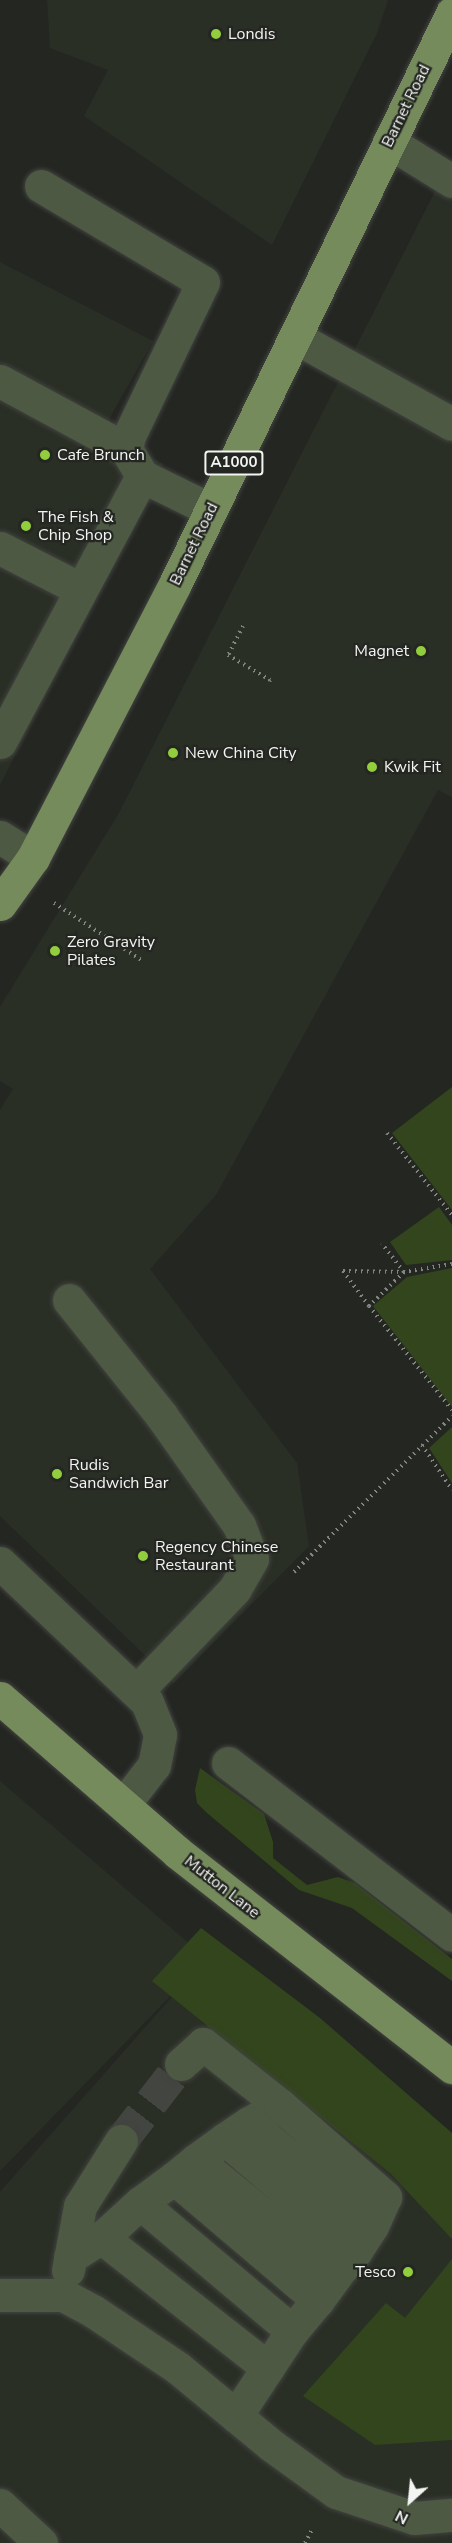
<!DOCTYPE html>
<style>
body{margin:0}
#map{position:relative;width:452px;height:2543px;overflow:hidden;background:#242622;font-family:"Nunito Sans",sans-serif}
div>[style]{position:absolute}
.built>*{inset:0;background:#2a2f26}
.green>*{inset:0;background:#33451d}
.minor-tunnel>*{height:33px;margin-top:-16.5px;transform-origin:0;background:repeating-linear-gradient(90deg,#434541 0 33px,transparent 0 49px)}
.path>*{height:4px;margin-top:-2px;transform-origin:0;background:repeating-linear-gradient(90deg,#838581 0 1.5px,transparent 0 6px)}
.roads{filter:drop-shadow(0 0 2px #41433f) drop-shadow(0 0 2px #41433f)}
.minor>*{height:33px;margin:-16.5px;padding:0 16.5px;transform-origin:16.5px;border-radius:16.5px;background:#4d5942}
.major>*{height:33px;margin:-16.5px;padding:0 16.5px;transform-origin:16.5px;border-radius:16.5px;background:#758b5c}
.dots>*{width:16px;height:16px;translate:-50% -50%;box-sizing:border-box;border:3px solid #242622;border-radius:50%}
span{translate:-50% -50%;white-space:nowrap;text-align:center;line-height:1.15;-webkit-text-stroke:4.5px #242622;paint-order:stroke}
.shield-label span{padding:2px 4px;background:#242622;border:2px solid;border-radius:4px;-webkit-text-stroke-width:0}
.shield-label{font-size:15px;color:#f3f5f2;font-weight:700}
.poi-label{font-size:16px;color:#f3f5f2}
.left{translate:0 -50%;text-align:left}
.right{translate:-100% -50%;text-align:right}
.street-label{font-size:16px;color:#f3f5f2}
.north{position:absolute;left:380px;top:2471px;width:60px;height:60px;-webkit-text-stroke:4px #242622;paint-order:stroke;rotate:207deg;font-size:16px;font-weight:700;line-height:24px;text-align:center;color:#f3f5f2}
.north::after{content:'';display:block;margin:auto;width:21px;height:27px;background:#f3f5f2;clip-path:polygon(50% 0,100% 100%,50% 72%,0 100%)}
</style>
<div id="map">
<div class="built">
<div style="clip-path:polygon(47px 0,388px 0,377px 33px,272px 245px,84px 116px,108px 70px,50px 48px)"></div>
<div style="clip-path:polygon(452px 158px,452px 797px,438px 790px,216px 1195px,150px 1269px,297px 1463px,309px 1546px,174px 1683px,0 1516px,0 1110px,13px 1089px,0 1081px,0 1007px,119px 813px)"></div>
<div style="clip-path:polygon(0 262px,153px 341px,103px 430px,163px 464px,0 785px)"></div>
<div style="clip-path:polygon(0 1781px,206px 1958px,452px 2153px,452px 2543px,0 2543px,0 2192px,193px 1973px,0 2171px)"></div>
</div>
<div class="green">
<div style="clip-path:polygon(452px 1087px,452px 1210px,392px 1133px)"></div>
<div style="clip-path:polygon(439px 1207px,452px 1225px,452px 1260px,406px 1265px,390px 1242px)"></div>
<div style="clip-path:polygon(452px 1268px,452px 1407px,373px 1306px,407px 1277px)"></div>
<div style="clip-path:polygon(452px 1427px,452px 1483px,429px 1448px)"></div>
<div style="clip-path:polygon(200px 1768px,264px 1814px,273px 1842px,273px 1858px,307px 1885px,338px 1877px,355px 1883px,452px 1959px,452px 1981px,352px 1908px,299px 1890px,207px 1813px,197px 1803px,195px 1790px)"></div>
<div style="clip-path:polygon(201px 1928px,320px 2018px,452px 2133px,452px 2239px,391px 2174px,152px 1981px)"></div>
<div style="clip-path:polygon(452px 2259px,452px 2440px,375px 2445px,303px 2396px,386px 2303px,405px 2318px)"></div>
</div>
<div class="minor-tunnel">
<div style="left:121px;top:2141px;width:98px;rotate:-52.1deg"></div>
</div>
<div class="path">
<div style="left:243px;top:626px;width:33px;rotate:117deg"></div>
<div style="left:228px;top:655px;width:49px;rotate:30.8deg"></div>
<div style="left:270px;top:680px;width:4px;rotate:117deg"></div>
<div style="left:54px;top:903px;width:104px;rotate:33.2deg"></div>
<div style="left:387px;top:1133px;width:105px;rotate:51.6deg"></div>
<div style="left:452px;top:1264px;width:49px;rotate:170.5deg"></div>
<div style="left:404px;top:1272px;width:49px;rotate:135.8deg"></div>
<div style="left:369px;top:1306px;width:133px;rotate:51.4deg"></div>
<div style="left:369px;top:1306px;width:44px;rotate:-126.6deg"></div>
<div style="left:343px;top:1271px;width:61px;rotate:0.9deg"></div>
<div style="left:404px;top:1272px;width:36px;rotate:-128deg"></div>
<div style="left:422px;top:1445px;width:54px;rotate:56.3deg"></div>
<div style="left:294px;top:1572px;width:222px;rotate:-44.6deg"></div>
<div style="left:305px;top:2543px;width:17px;rotate:-62deg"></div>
</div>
<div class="roads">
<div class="minor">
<div style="left:389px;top:142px;width:74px;rotate:31.8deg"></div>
<div style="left:41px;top:186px;width:188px;rotate:30.7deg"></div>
<div style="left:203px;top:282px;width:171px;rotate:115.7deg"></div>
<div style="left:129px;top:436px;width:13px;rotate:103deg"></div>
<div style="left:126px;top:449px;width:31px;rotate:59deg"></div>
<div style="left:295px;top:337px;width:179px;rotate:29deg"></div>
<div style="left:0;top:381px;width:143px;rotate:28.4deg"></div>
<div style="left:0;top:548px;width:90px;rotate:27.1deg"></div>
<div style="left:0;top:742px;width:302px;rotate:-61.9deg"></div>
<div style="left:142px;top:476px;width:77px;rotate:26.2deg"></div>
<div style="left:0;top:837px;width:39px;rotate:32deg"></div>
<div style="left:69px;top:1300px;width:147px;rotate:51.3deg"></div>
<div style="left:161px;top:1415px;width:135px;rotate:54.7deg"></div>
<div style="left:239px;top:1525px;width:36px;rotate:69deg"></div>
<div style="left:252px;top:1559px;width:34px;rotate:120deg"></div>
<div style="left:235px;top:1589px;width:141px;rotate:133.9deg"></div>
<div style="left:0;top:1563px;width:202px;rotate:43.4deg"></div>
<div style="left:147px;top:1702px;width:35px;rotate:68deg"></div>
<div style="left:160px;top:1735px;width:31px;rotate:101deg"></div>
<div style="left:154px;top:1765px;width:49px;rotate:127.6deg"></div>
<div style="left:228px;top:1763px;width:282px;rotate:37.5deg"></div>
<div style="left:181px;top:2064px;width:30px;rotate:-42deg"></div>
<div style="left:203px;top:2044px;width:98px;rotate:38.4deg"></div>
<div style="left:249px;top:2123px;width:36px;rotate:-30deg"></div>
<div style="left:280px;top:2105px;width:140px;rotate:41.2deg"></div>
<div style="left:385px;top:2197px;width:32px;rotate:114deg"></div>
<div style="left:225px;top:2139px;width:29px;rotate:-34deg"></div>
<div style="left:249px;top:2123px;width:160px;rotate:39.9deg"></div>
<div style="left:372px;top:2226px;width:30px;rotate:123deg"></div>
<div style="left:196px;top:2160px;width:36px;rotate:-36deg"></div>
<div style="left:225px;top:2139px;width:172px;rotate:40.5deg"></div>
<div style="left:356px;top:2251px;width:30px;rotate:130deg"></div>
<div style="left:174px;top:2178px;width:28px;rotate:-39deg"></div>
<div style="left:196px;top:2160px;width:181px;rotate:39deg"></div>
<div style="left:337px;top:2274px;width:32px;rotate:126deg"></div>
<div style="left:140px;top:2203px;width:42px;rotate:-36.3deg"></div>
<div style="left:174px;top:2178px;width:189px;rotate:40.3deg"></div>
<div style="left:318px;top:2300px;width:40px;rotate:130deg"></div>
<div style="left:101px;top:2237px;width:212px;rotate:38.1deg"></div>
<div style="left:70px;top:2257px;width:41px;rotate:-32.2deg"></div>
<div style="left:105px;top:2235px;width:47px;rotate:-42.4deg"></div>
<div style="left:140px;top:2203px;width:199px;rotate:40.1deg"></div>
<div style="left:292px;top:2331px;width:102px;rotate:123.4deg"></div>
<div style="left:68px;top:2270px;width:65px;rotate:-79.4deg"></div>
<div style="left:80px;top:2206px;width:77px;rotate:-57.8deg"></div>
<div style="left:0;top:2295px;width:63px"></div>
<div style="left:63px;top:2295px;width:34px;rotate:28deg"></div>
<div style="left:93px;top:2311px;width:102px;rotate:33.8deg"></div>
<div style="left:178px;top:2368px;width:121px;rotate:39.6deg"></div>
<div style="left:271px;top:2445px;width:80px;rotate:35.9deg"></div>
<div style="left:336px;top:2492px;width:82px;rotate:18.4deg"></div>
<div style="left:414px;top:2518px;width:38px;rotate:-5deg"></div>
<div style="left:0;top:2505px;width:56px;rotate:42.8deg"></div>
</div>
<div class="major">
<div style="left:0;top:904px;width:57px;rotate:-54.3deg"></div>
<div style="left:33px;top:858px;width:306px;rotate:-62.6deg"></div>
<div style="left:174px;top:586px;width:637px;rotate:-64.12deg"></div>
<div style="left:0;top:1698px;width:236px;rotate:41deg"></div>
<div style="left:178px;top:1853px;width:348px;rotate:38deg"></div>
</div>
</div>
<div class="dots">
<div style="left:216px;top:34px;background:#92cd3e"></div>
<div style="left:45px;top:455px;background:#92cd3e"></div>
<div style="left:26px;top:526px;background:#92cd3e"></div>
<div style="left:421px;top:651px;background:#92cd3e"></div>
<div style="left:173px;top:753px;background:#92cd3e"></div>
<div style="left:372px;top:767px;background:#92cd3e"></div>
<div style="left:55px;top:951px;background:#92cd3e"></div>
<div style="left:57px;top:1474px;background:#92cd3e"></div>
<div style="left:143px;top:1556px;background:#92cd3e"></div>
<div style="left:408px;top:2272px;background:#92cd3e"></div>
</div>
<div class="shield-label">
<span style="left:234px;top:463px">A1000</span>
</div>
<div class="poi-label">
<span class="left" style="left:228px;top:34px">Londis</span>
<span class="left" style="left:57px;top:455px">Cafe Brunch</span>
<span class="left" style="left:38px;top:526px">The Fish &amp;<br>Chip Shop</span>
<span class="right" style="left:409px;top:651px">Magnet</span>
<span class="left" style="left:185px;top:753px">New China City</span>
<span class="left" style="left:384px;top:767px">Kwik Fit</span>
<span class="left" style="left:67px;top:951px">Zero Gravity<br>Pilates</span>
<span class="left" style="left:69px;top:1474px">Rudis<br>Sandwich Bar</span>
<span class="left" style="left:155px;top:1556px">Regency Chinese<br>Restaurant</span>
<span class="right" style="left:396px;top:2272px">Tesco</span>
</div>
<div class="street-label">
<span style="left:406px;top:106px;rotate:-64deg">Barnet Road</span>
<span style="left:194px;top:544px;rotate:-64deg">Barnet Road</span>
<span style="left:222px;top:1887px;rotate:38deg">Mutton Lane</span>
</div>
<div class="north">N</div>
</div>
